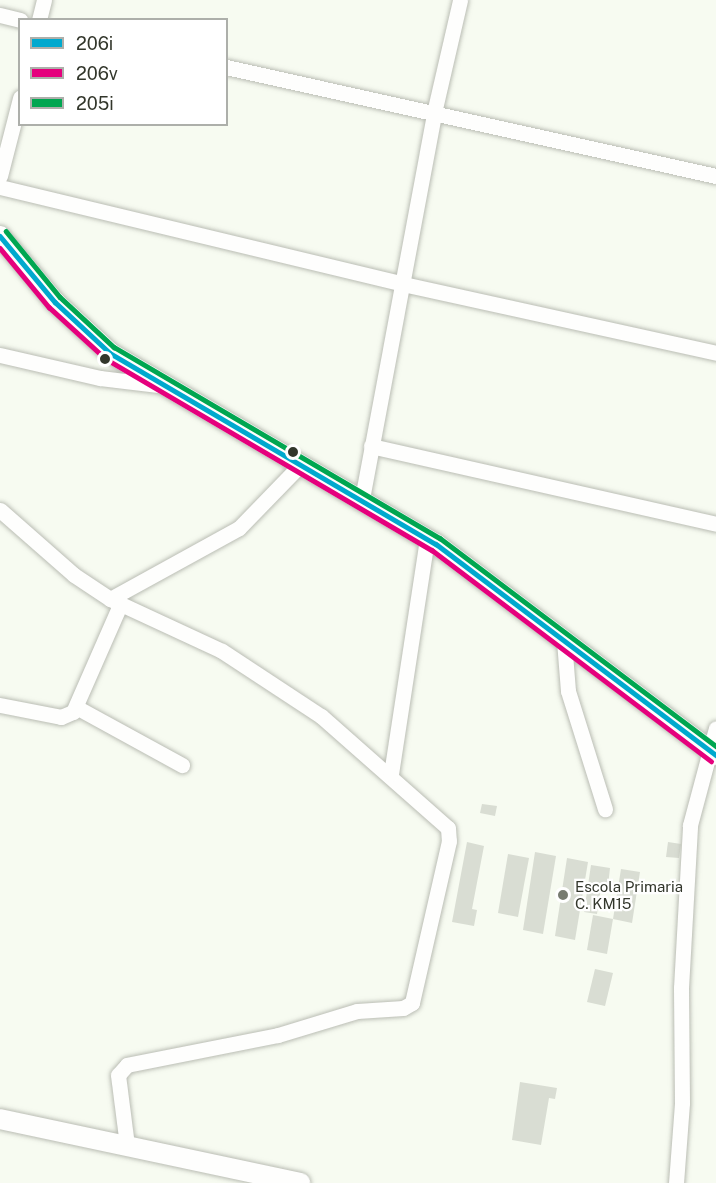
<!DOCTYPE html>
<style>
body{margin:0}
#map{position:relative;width:716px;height:1183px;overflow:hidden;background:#f7fbf1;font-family:"Public Sans",sans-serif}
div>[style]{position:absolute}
.building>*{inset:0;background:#d9ddd3}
.roads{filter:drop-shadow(0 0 2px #babdb4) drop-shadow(0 0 2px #babdb4)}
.minor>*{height:15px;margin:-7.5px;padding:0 7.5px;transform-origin:7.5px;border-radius:7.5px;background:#fefefd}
.tertiary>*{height:20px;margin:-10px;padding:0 10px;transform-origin:10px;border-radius:10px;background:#fefefd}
.bus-1>*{height:4.5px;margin:-2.25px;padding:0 2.25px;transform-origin:2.25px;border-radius:2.25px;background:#00a9ce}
.bus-2>*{height:4.5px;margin:-2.25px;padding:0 2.25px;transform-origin:2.25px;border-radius:2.25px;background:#e5007d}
.bus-3>*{height:4.5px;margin:-2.25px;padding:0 2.25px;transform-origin:2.25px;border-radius:2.25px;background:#00a651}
.dots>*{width:16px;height:16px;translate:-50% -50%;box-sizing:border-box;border:3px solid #fff;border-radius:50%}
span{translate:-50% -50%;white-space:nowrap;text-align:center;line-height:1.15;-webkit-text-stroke:4.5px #fff;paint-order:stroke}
.poi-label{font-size:15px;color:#32362b}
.left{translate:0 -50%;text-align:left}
.legend{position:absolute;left:18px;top:18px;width:210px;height:108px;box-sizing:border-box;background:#fff;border:2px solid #adafaa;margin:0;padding:8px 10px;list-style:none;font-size:18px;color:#32362b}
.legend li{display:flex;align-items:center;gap:12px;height:30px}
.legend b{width:30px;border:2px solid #adafaa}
</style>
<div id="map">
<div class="building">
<div style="clip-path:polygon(482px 804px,497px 806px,495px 816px,480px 813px)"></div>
<div style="clip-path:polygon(467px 842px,484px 846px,472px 909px,477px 910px,474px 926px,452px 922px)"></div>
<div style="clip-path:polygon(668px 842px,681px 844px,679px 858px,666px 857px)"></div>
<div style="clip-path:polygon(535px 852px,556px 856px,543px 934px,523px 930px)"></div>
<div style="clip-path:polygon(508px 854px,529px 858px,518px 917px,498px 913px)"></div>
<div style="clip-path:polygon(567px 858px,588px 862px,575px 940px,555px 936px)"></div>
<div style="clip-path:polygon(591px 865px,610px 868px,608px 886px,601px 888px,597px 914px,584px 912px)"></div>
<div style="clip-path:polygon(621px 869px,640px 872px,632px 923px,613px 919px)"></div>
<div style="clip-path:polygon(593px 915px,613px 919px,607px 954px,587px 950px)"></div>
<div style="clip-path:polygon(595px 969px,613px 973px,605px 1006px,587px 1002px)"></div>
<div style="clip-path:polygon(520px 1082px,557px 1088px,555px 1099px,549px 1098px,541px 1145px,512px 1140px)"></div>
</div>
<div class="roads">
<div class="minor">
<div style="left:0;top:15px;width:21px;rotate:14deg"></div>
<div style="left:39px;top:20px;width:21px;rotate:-76deg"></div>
<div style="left:226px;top:67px;width:502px;rotate:12.54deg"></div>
<div style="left:0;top:176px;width:81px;rotate:-75.6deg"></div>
<div style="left:0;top:187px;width:415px;rotate:13.5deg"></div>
<div style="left:403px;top:284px;width:321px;rotate:12.4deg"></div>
<div style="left:0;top:355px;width:103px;rotate:13deg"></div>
<div style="left:100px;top:378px;width:65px;rotate:7deg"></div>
<div style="left:371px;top:446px;width:354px;rotate:12.7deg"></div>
<div style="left:362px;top:499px;width:393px;rotate:-79.4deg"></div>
<div style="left:434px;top:113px;width:116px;rotate:-77deg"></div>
<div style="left:0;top:510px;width:98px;rotate:41.3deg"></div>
<div style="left:74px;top:575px;width:43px;rotate:33.7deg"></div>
<div style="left:110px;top:599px;width:123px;rotate:24.9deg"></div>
<div style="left:222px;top:651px;width:118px;rotate:33.3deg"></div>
<div style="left:321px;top:716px;width:169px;rotate:41.4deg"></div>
<div style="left:448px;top:828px;width:13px;rotate:86deg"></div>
<div style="left:449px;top:841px;width:166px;rotate:102.9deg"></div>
<div style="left:412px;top:1003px;width:10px;rotate:151deg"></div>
<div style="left:403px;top:1008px;width:46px;rotate:176.3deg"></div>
<div style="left:357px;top:1011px;width:83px;rotate:163.1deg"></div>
<div style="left:278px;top:1035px;width:154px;rotate:168.8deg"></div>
<div style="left:127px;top:1065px;width:13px;rotate:132deg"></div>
<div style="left:118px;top:1075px;width:71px;rotate:82.7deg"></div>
<div style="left:110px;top:599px;width:147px;rotate:-28.8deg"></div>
<div style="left:239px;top:528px;width:89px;rotate:-45.9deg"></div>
<div style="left:564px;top:641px;width:50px;rotate:85.4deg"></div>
<div style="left:568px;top:691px;width:124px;rotate:72.6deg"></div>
<div style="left:0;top:705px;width:62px;rotate:11.1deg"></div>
<div style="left:61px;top:717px;width:13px;rotate:-23deg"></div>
<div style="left:73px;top:712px;width:117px;rotate:-66.3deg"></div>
<div style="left:76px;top:707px;width:121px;rotate:28.7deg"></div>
<div style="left:391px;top:774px;width:238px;rotate:-81.3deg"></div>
<div style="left:676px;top:1183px;width:80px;rotate:-85.7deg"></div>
<div style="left:682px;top:1103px;width:115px;rotate:-90.5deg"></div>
<div style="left:681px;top:988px;width:163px;rotate:-86.8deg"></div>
<div style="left:690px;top:825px;width:100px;rotate:-75deg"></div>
</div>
<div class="tertiary">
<div style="left:0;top:236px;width:86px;rotate:50.2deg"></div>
<div style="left:55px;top:302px;width:75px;rotate:42.8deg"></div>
<div style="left:110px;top:353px;width:378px;rotate:30.4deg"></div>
<div style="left:436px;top:544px;width:351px;rotate:37deg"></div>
<div style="left:0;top:1119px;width:307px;rotate:12deg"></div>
</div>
</div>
<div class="bus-1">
<div style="left:0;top:236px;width:86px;rotate:50.2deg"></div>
<div style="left:55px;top:302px;width:75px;rotate:42.8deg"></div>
<div style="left:110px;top:353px;width:378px;rotate:30.4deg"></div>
<div style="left:436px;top:544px;width:351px;rotate:37deg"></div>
</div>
<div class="bus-2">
<div style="left:0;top:248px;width:77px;rotate:50.3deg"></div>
<div style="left:49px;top:307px;width:77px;rotate:42.4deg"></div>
<div style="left:106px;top:359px;width:378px;rotate:30.4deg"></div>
<div style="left:432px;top:550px;width:350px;rotate:37.1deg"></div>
</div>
<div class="bus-3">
<div style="left:6px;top:231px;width:85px;rotate:50.7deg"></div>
<div style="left:60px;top:297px;width:74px;rotate:42.8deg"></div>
<div style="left:114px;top:347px;width:378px;rotate:30.4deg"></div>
<div style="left:440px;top:538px;width:346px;rotate:37deg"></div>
</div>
<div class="dots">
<div style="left:105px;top:359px;background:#32362b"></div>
<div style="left:293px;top:452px;background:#32362b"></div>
<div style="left:563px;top:895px;background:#777b70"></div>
</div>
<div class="poi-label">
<span class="left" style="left:575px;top:895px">Escola Primaria<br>C. KM15</span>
</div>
<ul class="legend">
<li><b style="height:8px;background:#00a9ce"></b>206i</li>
<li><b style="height:8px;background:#e5007d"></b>206v</li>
<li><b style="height:8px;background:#00a651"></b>205i</li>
</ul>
</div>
